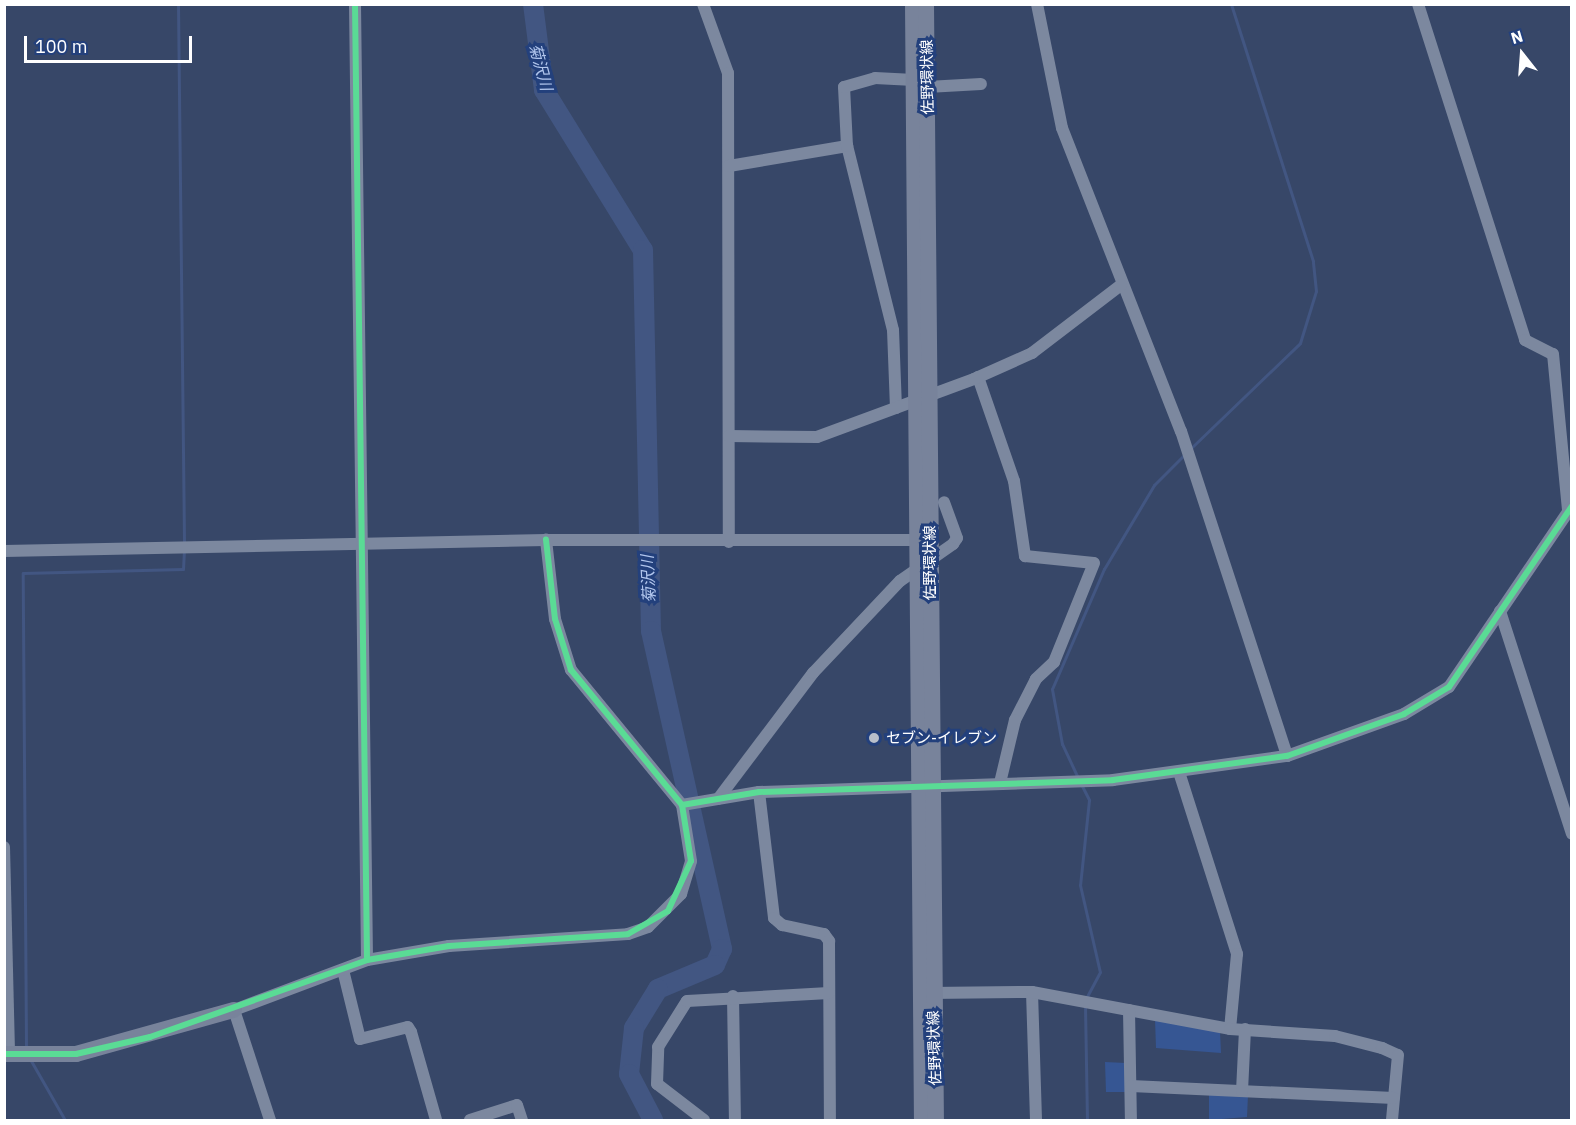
<!DOCTYPE html>
<meta charset="utf-8">
<style>
body{margin:0}
#map{position:relative;width:1576px;height:1125px;overflow:hidden;background:#374768;font-family:"IBM Plex Sans","Noto Sans JP",sans-serif}
div>[style]{position:absolute}
.green>*{inset:0;background:#365693}
.stream>*{height:3px;margin:-1.5px;padding:0 1.5px;transform-origin:1.5px;border-radius:1.5px;background:#425682}
.river>*{height:20px;margin:-10px;padding:0 10px;transform-origin:10px;border-radius:10px;background:#425682}
.street>*{height:12px;margin:-6px;padding:0 6px;transform-origin:6px;border-radius:6px;background:#7c889f}
.secondary>*{height:16px;margin:-8px;padding:0 8px;transform-origin:8px;border-radius:8px;background:#78839b}
.cycleway>*{height:6px;margin:-3px;padding:0 3px;transform-origin:3px;border-radius:3px;background:#5adb95}
.dots>*{width:16px;height:16px;translate:-50% -50%;box-sizing:border-box;border:3px solid #23407c;border-radius:50%}
span{translate:-50% -50%;white-space:nowrap;text-align:center;line-height:1.15;-webkit-text-stroke:6px #23407c;paint-order:stroke}
.street-label{font-size:15px;color:#fff}
.poi-label{font-size:15px;color:#fff}
.left{translate:0 -50%;text-align:left}
.water-label{font-size:16px;color:#b2c6ed;font-style:italic}
.frame{position:absolute;inset:0;border:6px solid #fff;pointer-events:none}
.north{position:absolute;left:1492px;top:24px;width:60px;height:60px;-webkit-text-stroke:4px #23407c;paint-order:stroke;rotate:343deg;font-size:16px;font-weight:700;line-height:24px;text-align:center;color:#fff}
.north::after{content:'';display:block;margin:auto;width:21px;height:27px;background:#fff;clip-path:polygon(50% 0,100% 100%,50% 72%,0 100%)}
.scale{position:absolute;left:24px;top:36px;width:168px;height:27px;box-sizing:border-box;border:3px solid #fff;border-top:0;padding-left:8px;font-size:18px;line-height:21px;white-space:nowrap;color:#fff;-webkit-text-stroke:4px #23407c;paint-order:stroke}
</style>
<div id="map">
<div class="green">
<div style="clip-path:polygon(1155px 1019px,1220px 1032px,1221px 1053px,1156px 1048px)"></div>
<div style="clip-path:polygon(1105px 1062px,1126px 1063px,1127px 1092px,1106px 1092px)"></div>
<div style="clip-path:polygon(1209px 1094px,1248px 1095px,1247px 1117px,1209px 1120px)"></div>
</div>
<div class="stream">
<div style="left:178px;top:4px;width:539px;rotate:89.36deg"></div>
<div style="left:1191px;top:448px;width:151px;rotate:-43.9deg"></div>
<div style="left:1300px;top:343px;width:54px;rotate:-72.9deg"></div>
<div style="left:1316px;top:291px;width:30px;rotate:-96deg"></div>
<div style="left:1313px;top:261px;width:270px;rotate:-107.7deg"></div>
<div style="left:1078px;top:778px;width:38px;rotate:-115deg"></div>
<div style="left:1062px;top:744px;width:56px;rotate:-100.3deg"></div>
<div style="left:1052px;top:689px;width:131px;rotate:-66.6deg"></div>
<div style="left:1104px;top:569px;width:98px;rotate:-59.2deg"></div>
<div style="left:1154px;top:485px;width:42px;rotate:-45deg"></div>
<div style="left:1081px;top:784px;width:18px;rotate:63deg"></div>
<div style="left:1089px;top:800px;width:85px;rotate:96deg"></div>
<div style="left:1080px;top:885px;width:89px;rotate:77.1deg"></div>
<div style="left:1100px;top:972px;width:32px;rotate:118deg"></div>
<div style="left:1085px;top:1006px;width:114px;rotate:89deg"></div>
<div style="left:26px;top:1047px;width:474px;rotate:-90.4deg"></div>
<div style="left:23px;top:573px;width:160px;rotate:-1.4deg"></div>
<div style="left:183px;top:569px;width:20px;rotate:-87deg"></div>
<div style="left:30px;top:1059px;width:70px;rotate:60.2deg"></div>
</div>
<div class="river">
<div style="left:533px;top:4px;width:87px;rotate:82.7deg"></div>
<div style="left:544px;top:90px;width:188px;rotate:58.3deg"></div>
<div style="left:643px;top:250px;width:381px;rotate:88.8deg"></div>
<div style="left:651px;top:631px;width:326px;rotate:77.4deg"></div>
<div style="left:722px;top:949px;width:17px;rotate:114deg"></div>
<div style="left:715px;top:965px;width:62px;rotate:157.2deg"></div>
<div style="left:658px;top:989px;width:46px;rotate:121.6deg"></div>
<div style="left:634px;top:1028px;width:46px;rotate:96.2deg"></div>
<div style="left:629px;top:1074px;width:52px;rotate:62.4deg"></div>
</div>
<div class="street">
<div style="left:355px;top:4px;width:956px;rotate:89.28deg"></div>
<div style="left:703px;top:4px;width:73px;rotate:70.1deg"></div>
<div style="left:728px;top:73px;width:469px;rotate:89.9deg"></div>
<div style="left:1037px;top:4px;width:126px;rotate:78.6deg"></div>
<div style="left:1062px;top:128px;width:326px;rotate:68.6deg"></div>
<div style="left:1181px;top:431px;width:342px;rotate:71.9deg"></div>
<div style="left:1418px;top:4px;width:353px;rotate:72.3deg"></div>
<div style="left:1525px;top:340px;width:31px;rotate:27deg"></div>
<div style="left:1553px;top:354px;width:157px;rotate:84.5deg"></div>
<div style="left:729px;top:166px;width:120px;rotate:-9.6deg"></div>
<div style="left:978px;top:377px;width:110px;rotate:70.9deg"></div>
<div style="left:1014px;top:481px;width:76px;rotate:81.7deg"></div>
<div style="left:1025px;top:556px;width:69px;rotate:5.8deg"></div>
<div style="left:1094px;top:563px;width:107px;rotate:112deg"></div>
<div style="left:1054px;top:662px;width:25px;rotate:137deg"></div>
<div style="left:1036px;top:679px;width:46px;rotate:117.1deg"></div>
<div style="left:1015px;top:720px;width:65px;rotate:103.4deg"></div>
<div style="left:896px;top:408px;width:78px;rotate:-92.2deg"></div>
<div style="left:893px;top:330px;width:190px;rotate:-104deg"></div>
<div style="left:847px;top:146px;width:59px;rotate:-92.9deg"></div>
<div style="left:844px;top:87px;width:32px;rotate:-16deg"></div>
<div style="left:875px;top:78px;width:39px;rotate:3deg"></div>
<div style="left:914px;top:80px;width:15px;rotate:28deg"></div>
<div style="left:927px;top:87px;width:54px;rotate:-3.2deg"></div>
<div style="left:729px;top:436px;width:88px;rotate:0.7deg"></div>
<div style="left:817px;top:437px;width:167px;rotate:-20.3deg"></div>
<div style="left:974px;top:379px;width:64px;rotate:-24.1deg"></div>
<div style="left:1032px;top:353px;width:112px;rotate:-37.4deg"></div>
<div style="left:4px;top:551px;width:542px;rotate:-1.16deg"></div>
<div style="left:546px;top:540px;width:378px"></div>
<div style="left:1500px;top:611px;width:234px;rotate:72.1deg"></div>
<div style="left:1179px;top:772px;width:191px;rotate:72.3deg"></div>
<div style="left:1237px;top:954px;width:75px;rotate:95.3deg"></div>
<div style="left:759px;top:792px;width:127px;rotate:83.2deg"></div>
<div style="left:774px;top:918px;width:11px;rotate:41deg"></div>
<div style="left:782px;top:925px;width:43px;rotate:12.1deg"></div>
<div style="left:824px;top:934px;width:9px;rotate:54deg"></div>
<div style="left:829px;top:941px;width:179px;rotate:89.7deg"></div>
<div style="left:718px;top:799px;width:158px;rotate:-53deg"></div>
<div style="left:813px;top:673px;width:127px;rotate:-46.6deg"></div>
<div style="left:900px;top:581px;width:65px;rotate:-34.9deg"></div>
<div style="left:953px;top:544px;width:7px;rotate:-56deg"></div>
<div style="left:957px;top:538px;width:38px;rotate:-110deg"></div>
<div style="left:682px;top:805px;width:78px;rotate:-9.6deg"></div>
<div style="left:759px;top:792px;width:354px;rotate:-1.9deg"></div>
<div style="left:1113px;top:780px;width:176px;rotate:-7.9deg"></div>
<div style="left:1287px;top:756px;width:124px;rotate:-19.7deg"></div>
<div style="left:1404px;top:714px;width:52px;rotate:-31deg"></div>
<div style="left:1449px;top:687px;width:219px;rotate:-55.8deg"></div>
<div style="left:4px;top:847px;width:206px;rotate:88.6deg"></div>
<div style="left:343px;top:970px;width:71px;rotate:76.2deg"></div>
<div style="left:360px;top:1039px;width:49px;rotate:-14deg"></div>
<div style="left:408px;top:1027px;width:6px;rotate:59deg"></div>
<div style="left:411px;top:1032px;width:91px;rotate:74.1deg"></div>
<div style="left:1032px;top:992px;width:128px;rotate:88.2deg"></div>
<div style="left:929px;top:993px;width:103px;rotate:-0.6deg"></div>
<div style="left:1032px;top:992px;width:201px;rotate:10.6deg"></div>
<div style="left:1230px;top:1029px;width:105px;rotate:3.8deg"></div>
<div style="left:1335px;top:1036px;width:49px;rotate:14.3deg"></div>
<div style="left:1382px;top:1048px;width:17px;rotate:24deg"></div>
<div style="left:1398px;top:1055px;width:65px;rotate:95.3deg"></div>
<div style="left:733px;top:996px;width:124px;rotate:89.1deg"></div>
<div style="left:1129px;top:1010px;width:110px;rotate:89deg"></div>
<div style="left:1131px;top:1086px;width:263px;rotate:2.6deg"></div>
<div style="left:1242px;top:1091px;width:62px;rotate:-87.2deg"></div>
<div style="left:270px;top:1120px;width:116px;rotate:-108.1deg"></div>
<div style="left:234px;top:1010px;width:142px;rotate:-20.6deg"></div>
<div style="left:367px;top:960px;width:83px;rotate:-9.7deg"></div>
<div style="left:449px;top:946px;width:179px;rotate:-3.8deg"></div>
<div style="left:628px;top:934px;width:21px;rotate:-19deg"></div>
<div style="left:648px;top:927px;width:47px;rotate:-45deg"></div>
<div style="left:681px;top:894px;width:34px;rotate:-73deg"></div>
<div style="left:691px;top:861px;width:57px;rotate:-99.1deg"></div>
<div style="left:682px;top:805px;width:175px;rotate:-129.4deg"></div>
<div style="left:571px;top:670px;width:53px;rotate:-107.4deg"></div>
<div style="left:555px;top:619px;width:80px;rotate:-96.5deg"></div>
<div style="left:470px;top:1120px;width:49px;rotate:-17.7deg"></div>
<div style="left:517px;top:1105px;width:16px;rotate:72deg"></div>
<div style="left:704px;top:1120px;width:59px;rotate:-142.5deg"></div>
<div style="left:657px;top:1084px;width:37px;rotate:-88deg"></div>
<div style="left:658px;top:1047px;width:54px;rotate:-57.8deg"></div>
<div style="left:687px;top:1001px;width:142px;rotate:-3.2deg"></div>
</div>
<div class="secondary">
<div style="left:913px;top:4px;width:1116px;rotate:89.54deg"></div>
<div style="left:926px;top:4px;width:1116px;rotate:89.49deg"></div>
<div style="left:4px;top:1054px;width:72px"></div>
<div style="left:76px;top:1054px;width:164px;rotate:-15.6deg"></div>
</div>
<div class="cycleway">
<div style="left:355px;top:4px;width:956px;rotate:89.28deg"></div>
<div style="left:682px;top:805px;width:78px;rotate:-9.6deg"></div>
<div style="left:759px;top:792px;width:354px;rotate:-1.9deg"></div>
<div style="left:1113px;top:780px;width:176px;rotate:-7.9deg"></div>
<div style="left:1287px;top:756px;width:124px;rotate:-19.7deg"></div>
<div style="left:1404px;top:714px;width:52px;rotate:-31deg"></div>
<div style="left:1449px;top:687px;width:219px;rotate:-55.8deg"></div>
<div style="left:4px;top:1054px;width:72px"></div>
<div style="left:76px;top:1054px;width:76px;rotate:-12.9deg"></div>
<div style="left:150px;top:1037px;width:230px;rotate:-19.5deg"></div>
<div style="left:367px;top:960px;width:83px;rotate:-9.7deg"></div>
<div style="left:449px;top:946px;width:179px;rotate:-3.8deg"></div>
<div style="left:628px;top:934px;width:46px;rotate:-29.9deg"></div>
<div style="left:668px;top:911px;width:55px;rotate:-65.3deg"></div>
<div style="left:691px;top:861px;width:57px;rotate:-99.1deg"></div>
<div style="left:682px;top:805px;width:175px;rotate:-129.4deg"></div>
<div style="left:571px;top:670px;width:53px;rotate:-107.4deg"></div>
<div style="left:555px;top:619px;width:80px;rotate:-96.5deg"></div>
</div>
<div class="dots">
<div style="left:874px;top:738px;background:#b9bfca"></div>
</div>
<div class="street-label">
<span style="left:927px;top:77px;rotate:-91deg">佐野環状線</span>
<span style="left:930px;top:563px;rotate:-90deg">佐野環状線</span>
<span style="left:934px;top:1048px;rotate:-92deg">佐野環状線</span>
</div>
<div class="poi-label">
<span class="left" style="left:886px;top:738px">セブン-イレブン</span>
</div>
<div class="water-label">
<span style="left:541px;top:67px;rotate:75deg">菊沢川</span>
<span style="left:648px;top:579px;rotate:-93deg">菊沢川</span>
</div>
<div class="frame"></div>
<div class="north">N</div>
<div class="scale">100 m</div>
</div>
